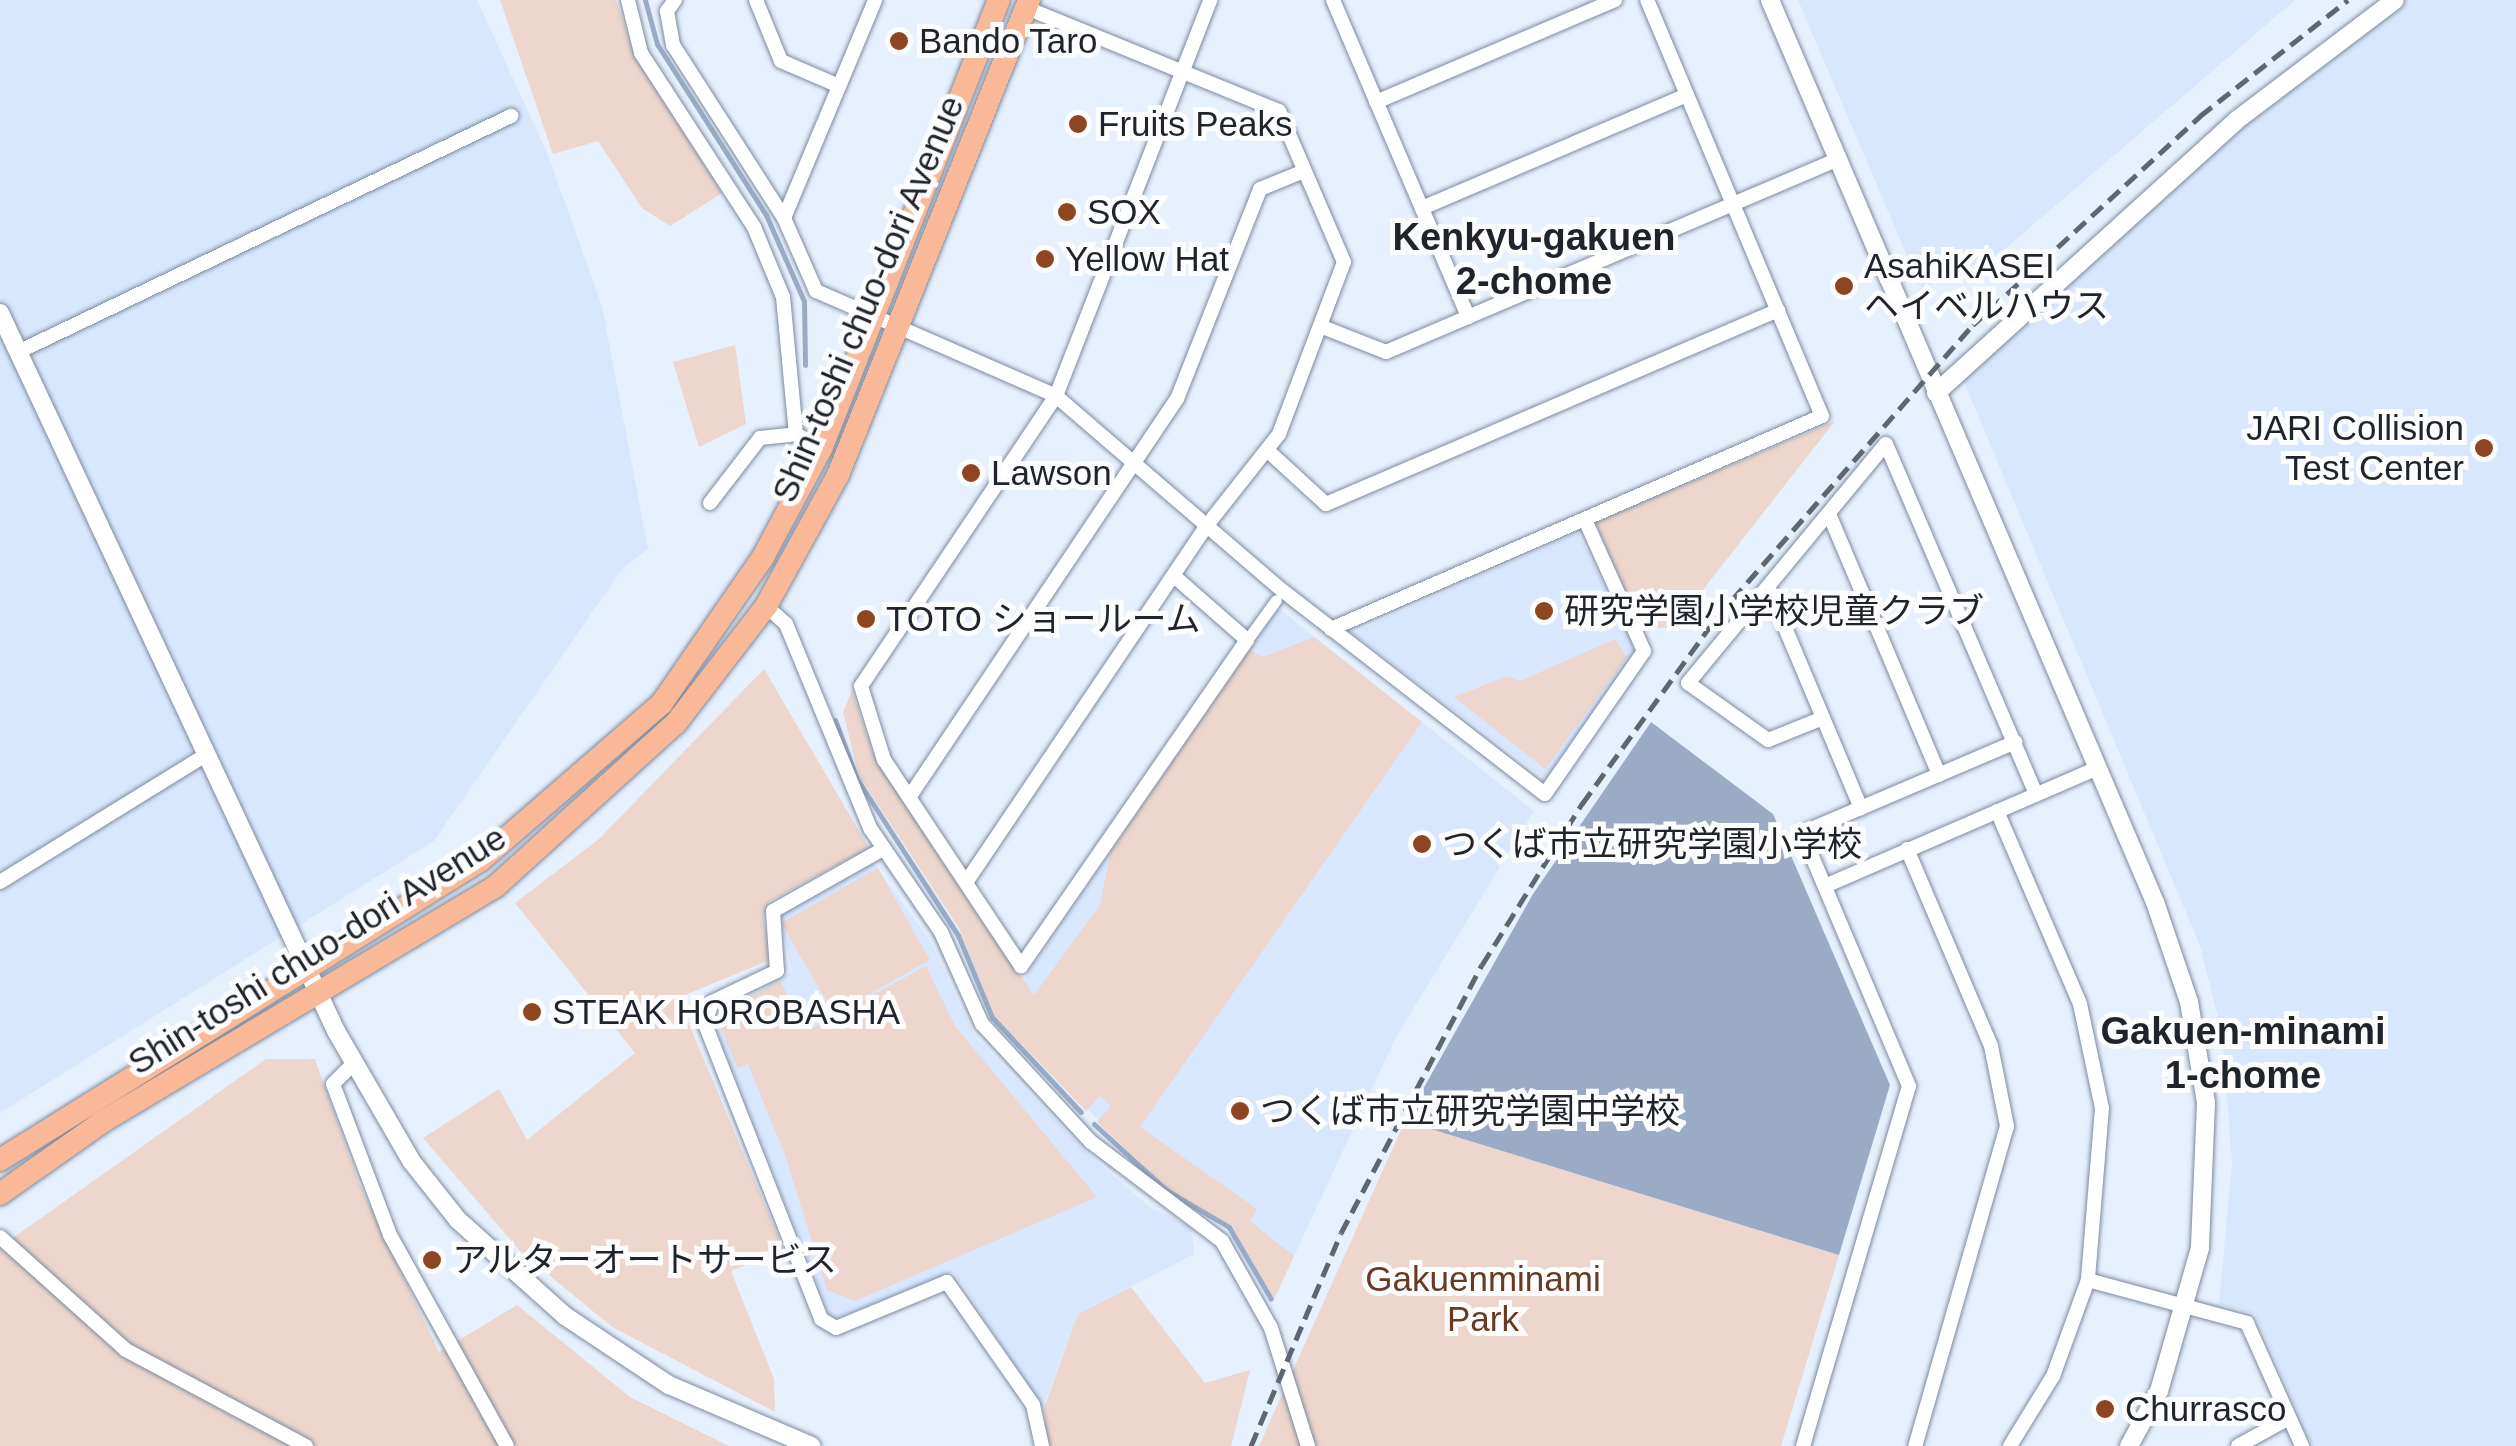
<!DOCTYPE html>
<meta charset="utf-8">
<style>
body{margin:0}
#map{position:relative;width:2516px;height:1446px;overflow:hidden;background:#e7f0fd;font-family:Helvetica,"Noto Sans JP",sans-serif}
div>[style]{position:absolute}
.built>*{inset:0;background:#d9e7fe}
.green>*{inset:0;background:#ecd6cd}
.water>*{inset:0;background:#9babc5}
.stream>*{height:5px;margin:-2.5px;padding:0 2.5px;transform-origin:2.5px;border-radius:2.5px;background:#9babc5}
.roads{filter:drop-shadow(0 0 2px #7d8a9d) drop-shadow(0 0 2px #7d8a9d)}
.pedestrian>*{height:11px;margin:-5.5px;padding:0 5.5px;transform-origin:5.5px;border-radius:5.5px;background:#fff}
.minor>*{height:14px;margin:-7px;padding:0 7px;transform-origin:7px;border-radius:7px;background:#fff}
.tertiary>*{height:18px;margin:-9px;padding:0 9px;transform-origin:9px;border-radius:9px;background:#fff}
.primary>*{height:22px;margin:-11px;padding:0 11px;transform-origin:11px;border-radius:11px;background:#f9b897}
.rail>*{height:5px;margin-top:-2.5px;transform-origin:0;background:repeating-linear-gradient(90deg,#606670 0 15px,transparent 0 23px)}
.dots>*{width:28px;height:28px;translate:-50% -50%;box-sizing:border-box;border:5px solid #fcfcfc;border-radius:50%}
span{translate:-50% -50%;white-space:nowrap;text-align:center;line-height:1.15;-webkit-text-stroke:10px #fcfcfc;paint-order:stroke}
.poi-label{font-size:35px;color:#1f242c}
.left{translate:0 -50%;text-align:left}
.right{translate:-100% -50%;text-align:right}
.street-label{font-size:35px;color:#1f242c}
.park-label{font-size:35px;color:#663a24}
.neighbourhood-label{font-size:38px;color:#1f242c;font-weight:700}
</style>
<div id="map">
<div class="built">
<div style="clip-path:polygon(0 0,477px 0,548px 155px,602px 306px,648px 549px,623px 568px,434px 841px,0 1113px)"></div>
<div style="clip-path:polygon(1798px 0,2295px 0,1999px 254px,1921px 289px)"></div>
<div style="clip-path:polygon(2407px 0,2516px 0,2516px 1446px,2312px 1446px,2255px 1314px,2219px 1304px,2232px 1163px,2222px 1033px,2200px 946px,1964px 382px,2194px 166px)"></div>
<div style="clip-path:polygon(1578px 532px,1636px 651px,1546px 779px,1352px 633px)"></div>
<div style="clip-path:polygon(1277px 607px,1534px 811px,1395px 1039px,1274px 1299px,1232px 1226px,1167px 1188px,997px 1019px)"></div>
<div style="clip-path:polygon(873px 863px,930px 940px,974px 1035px,1084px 1150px,1150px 1207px,1191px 1227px,1194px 1254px,1078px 1314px,1043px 1408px,954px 1272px,832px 1320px,711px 1016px,792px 971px,779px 913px)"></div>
</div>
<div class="green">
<div style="clip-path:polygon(500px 0,616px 0,635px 56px,722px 193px,670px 226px,642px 208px,598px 141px,553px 154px)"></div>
<div style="clip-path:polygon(735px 345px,746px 424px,699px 447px,673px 362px)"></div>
<div style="clip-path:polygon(1835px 421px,1673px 628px,1641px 627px,1595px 522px)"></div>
<div style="clip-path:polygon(1314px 637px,1422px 722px,1140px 1127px,1257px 1209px,1250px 1221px,1294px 1256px,1274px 1299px,1232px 1226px,1167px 1188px,1097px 1122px,1111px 1106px,1100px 1096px,1086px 1111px,994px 1015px,959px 928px,859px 776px,843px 712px,852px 691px,873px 754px,1034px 995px,1100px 905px,1110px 853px,1248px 650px,1263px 657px)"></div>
<div style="clip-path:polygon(1615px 639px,1627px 657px,1545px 769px,1454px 697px,1507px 676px,1520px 681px)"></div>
<div style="clip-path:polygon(764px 669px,869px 848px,770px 901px,763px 919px,772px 959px,678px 998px,784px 1250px,731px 1271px,774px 1379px,775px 1412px,612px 1327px,520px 1251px,423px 1138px,499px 1089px,527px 1140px,635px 1053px,515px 903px,599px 839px)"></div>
<div style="clip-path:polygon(878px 868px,930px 960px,834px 1014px,781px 923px)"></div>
<div style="clip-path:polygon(926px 966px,955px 1026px,1097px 1197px,855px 1301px,827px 1290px,785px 1155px,748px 1064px,738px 1069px,716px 1015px,780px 981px,807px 1031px)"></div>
<div style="clip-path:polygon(266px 1059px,315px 1059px,359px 1183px,439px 1352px,517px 1305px,630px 1397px,729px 1446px,0 1446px,0 1247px)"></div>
<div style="clip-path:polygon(1405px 1121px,1839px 1255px,1781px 1446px,1259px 1446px)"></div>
<div style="clip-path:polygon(1131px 1287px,1205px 1383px,1250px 1370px,1231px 1446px,1047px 1446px,1044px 1408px,1078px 1314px)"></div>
</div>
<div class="water">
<div style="clip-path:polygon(1651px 722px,1773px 814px,1890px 1085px,1839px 1255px,1405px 1121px,1533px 894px)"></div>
</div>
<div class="stream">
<div style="left:645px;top:0;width:46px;rotate:74.7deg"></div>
<div style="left:657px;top:44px;width:203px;rotate:57.5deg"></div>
<div style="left:766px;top:215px;width:94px;rotate:66.2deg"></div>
<div style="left:804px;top:301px;width:64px;rotate:89.1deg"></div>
<div style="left:835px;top:720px;width:63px;rotate:69.6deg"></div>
<div style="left:857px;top:779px;width:186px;rotate:57.1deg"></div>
<div style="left:958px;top:935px;width:89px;rotate:67.5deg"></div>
<div style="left:992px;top:1017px;width:130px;rotate:46.9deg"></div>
<div style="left:1094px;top:1124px;width:98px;rotate:42.5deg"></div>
<div style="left:1166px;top:1190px;width:73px;rotate:30.4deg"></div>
<div style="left:1229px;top:1227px;width:83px;rotate:59.7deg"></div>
</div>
<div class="roads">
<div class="pedestrian">
<div style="left:1247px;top:640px;width:49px;rotate:-54.1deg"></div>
</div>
<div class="minor">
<div style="left:628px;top:0;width:55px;rotate:76.2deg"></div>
<div style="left:641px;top:53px;width:207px;rotate:57deg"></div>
<div style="left:754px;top:227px;width:76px;rotate:67.5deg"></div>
<div style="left:783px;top:297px;width:138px;rotate:84.6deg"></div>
<div style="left:675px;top:0;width:14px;rotate:126deg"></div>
<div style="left:667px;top:11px;width:35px;rotate:80deg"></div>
<div style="left:673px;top:45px;width:206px;rotate:57.3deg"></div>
<div style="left:784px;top:218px;width:80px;rotate:66.3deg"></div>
<div style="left:816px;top:291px;width:262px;rotate:23.6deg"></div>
<div style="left:1056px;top:396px;width:299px;rotate:40.7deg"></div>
<div style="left:1283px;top:591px;width:331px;rotate:37.8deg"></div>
<div style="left:1545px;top:794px;width:174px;rotate:-55.3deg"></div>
<div style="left:1644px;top:651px;width:144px;rotate:-114.2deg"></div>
<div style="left:756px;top:0;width:66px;rotate:67.7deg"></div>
<div style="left:781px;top:61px;width:63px;rotate:23.3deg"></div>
<div style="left:1333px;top:0;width:345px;rotate:66.9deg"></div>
<div style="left:1376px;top:102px;width:260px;rotate:-23.1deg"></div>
<div style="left:1422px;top:208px;width:288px;rotate:-23.1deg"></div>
<div style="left:784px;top:218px;width:236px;rotate:-67.3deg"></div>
<div style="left:1320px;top:326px;width:71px;rotate:21.5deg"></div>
<div style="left:1386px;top:352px;width:491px;rotate:-23.1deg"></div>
<div style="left:18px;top:352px;width:547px;rotate:-25.58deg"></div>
<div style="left:1267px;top:450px;width:80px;rotate:42.5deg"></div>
<div style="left:1326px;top:504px;width:492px;rotate:-23.2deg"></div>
<div style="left:710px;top:503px;width:82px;rotate:-52.4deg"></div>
<div style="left:760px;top:438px;width:36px;rotate:-6deg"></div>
<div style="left:796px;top:434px;width:29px;rotate:31deg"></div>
<div style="left:1829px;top:514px;width:283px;rotate:67.1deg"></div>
<div style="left:1174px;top:576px;width:97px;rotate:41.2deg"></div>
<div style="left:1247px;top:640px;width:397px;rotate:124.7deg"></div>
<div style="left:1021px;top:966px;width:247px;rotate:-123.6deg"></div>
<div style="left:884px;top:760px;width:77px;rotate:-107.3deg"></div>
<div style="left:861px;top:686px;width:349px;rotate:-56.1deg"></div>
<div style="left:1056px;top:396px;width:425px;rotate:-68.7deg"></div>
<div style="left:1768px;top:587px;width:240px;rotate:67.2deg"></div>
<div style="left:766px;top:606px;width:27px;rotate:42deg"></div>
<div style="left:786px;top:624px;width:221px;rotate:67.6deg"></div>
<div style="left:870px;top:828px;width:126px;rotate:55.7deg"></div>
<div style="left:941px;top:932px;width:101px;rotate:66deg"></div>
<div style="left:982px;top:1024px;width:161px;rotate:47.3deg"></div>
<div style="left:1091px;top:1142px;width:164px;rotate:37.1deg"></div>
<div style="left:1222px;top:1241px;width:100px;rotate:60.6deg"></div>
<div style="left:1271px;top:1328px;width:124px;rotate:72.6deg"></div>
<div style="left:1331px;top:629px;width:535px;rotate:-23.45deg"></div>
<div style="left:1822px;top:416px;width:451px;rotate:-112.8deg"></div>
<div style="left:1823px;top:718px;width:59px;rotate:158.2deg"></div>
<div style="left:1768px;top:740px;width:98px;rotate:-144.5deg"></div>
<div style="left:1688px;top:683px;width:310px;rotate:-50.4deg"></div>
<div style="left:1886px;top:444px;width:381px;rotate:66.8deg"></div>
<div style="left:910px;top:796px;width:478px;rotate:-56.1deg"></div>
<div style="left:1177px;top:399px;width:226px;rotate:-68.4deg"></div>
<div style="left:1260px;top:189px;width:48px;rotate:-22.2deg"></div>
<div style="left:1997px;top:811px;width:210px;rotate:66.7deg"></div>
<div style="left:2080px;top:1004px;width:106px;rotate:78.1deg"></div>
<div style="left:2102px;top:1108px;width:173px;rotate:94.7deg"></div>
<div style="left:2088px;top:1280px;width:102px;rotate:110deg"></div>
<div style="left:2053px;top:1376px;width:82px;rotate:121.6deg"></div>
<div style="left:883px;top:849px;width:126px;rotate:150.6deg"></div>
<div style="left:773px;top:911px;width:60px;rotate:86.2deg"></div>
<div style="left:777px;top:971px;width:72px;rotate:154.5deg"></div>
<div style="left:712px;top:1002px;width:23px;rotate:108deg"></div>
<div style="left:705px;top:1024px;width:317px;rotate:68.5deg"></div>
<div style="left:821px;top:1319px;width:17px;rotate:31deg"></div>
<div style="left:836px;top:1328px;width:120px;rotate:-22.5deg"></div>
<div style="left:947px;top:1282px;width:150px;rotate:55deg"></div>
<div style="left:1033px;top:1405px;width:42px;rotate:77.6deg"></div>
<div style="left:1907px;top:849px;width:214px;rotate:66.9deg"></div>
<div style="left:1991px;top:1046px;width:82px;rotate:78.7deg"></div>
<div style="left:2007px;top:1126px;width:333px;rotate:106deg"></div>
<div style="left:967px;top:881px;width:431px;rotate:-56deg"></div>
<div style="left:1208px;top:524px;width:115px;rotate:-51.7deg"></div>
<div style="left:1279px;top:434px;width:184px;rotate:-69.3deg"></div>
<div style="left:1344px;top:262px;width:164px;rotate:-113.3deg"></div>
<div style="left:1279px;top:111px;width:273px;rotate:-157.8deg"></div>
<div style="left:0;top:882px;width:242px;rotate:-31.7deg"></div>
<div style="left:1825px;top:886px;width:297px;rotate:-23.4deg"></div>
<div style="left:353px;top:1064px;width:28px;rotate:135deg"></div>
<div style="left:333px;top:1084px;width:161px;rotate:69.3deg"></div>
<div style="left:390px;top:1235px;width:241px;rotate:61deg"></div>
<div style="left:0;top:1237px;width:169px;rotate:41.9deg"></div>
<div style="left:126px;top:1350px;width:204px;rotate:28.1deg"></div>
<div style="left:2088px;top:1280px;width:165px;rotate:15.1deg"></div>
<div style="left:2247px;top:1323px;width:135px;rotate:65.9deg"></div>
<div style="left:1803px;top:1446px;width:375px;rotate:-73.6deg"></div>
<div style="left:1909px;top:1086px;width:275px;rotate:-112.9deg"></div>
<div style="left:1802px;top:833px;width:232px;rotate:-23.1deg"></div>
<div style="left:2238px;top:1446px;width:58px;rotate:-28.8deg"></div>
</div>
<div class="tertiary">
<div style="left:1770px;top:0;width:981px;rotate:66.89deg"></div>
<div style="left:2155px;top:902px;width:106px;rotate:71.2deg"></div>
<div style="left:2189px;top:1002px;width:102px;rotate:80.4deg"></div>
<div style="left:2206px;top:1103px;width:145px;rotate:92.4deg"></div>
<div style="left:2200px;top:1248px;width:149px;rotate:106deg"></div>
<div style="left:2159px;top:1391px;width:63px;rotate:118.6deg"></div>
<div style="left:0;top:313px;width:793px;rotate:64.92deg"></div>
<div style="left:336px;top:1031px;width:151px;rotate:59.9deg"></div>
<div style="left:412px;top:1162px;width:74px;rotate:51.6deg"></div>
<div style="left:458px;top:1220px;width:144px;rotate:41.9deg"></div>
<div style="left:565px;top:1316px;width:125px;rotate:33.6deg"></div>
<div style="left:669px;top:1385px;width:155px;rotate:23.2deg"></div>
<div style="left:1936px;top:393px;width:406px;rotate:-42.2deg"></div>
<div style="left:2237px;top:120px;width:198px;rotate:-37.2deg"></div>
</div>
<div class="primary">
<div style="left:0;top:1160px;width:567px;rotate:-31.95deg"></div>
<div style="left:481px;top:860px;width:240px;rotate:-40.9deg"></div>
<div style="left:662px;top:703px;width:178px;rotate:-55.3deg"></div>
<div style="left:763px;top:557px;width:123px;rotate:-61.8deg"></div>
<div style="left:821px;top:449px;width:483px;rotate:-68.4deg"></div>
<div style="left:0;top:1194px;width:125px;rotate:-35.2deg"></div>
<div style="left:102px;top:1122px;width:459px;rotate:-30.9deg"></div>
<div style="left:496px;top:886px;width:243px;rotate:-42.2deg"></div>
<div style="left:676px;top:723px;width:148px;rotate:-52.4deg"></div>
<div style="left:766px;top:606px;width:149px;rotate:-61.2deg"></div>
<div style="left:838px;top:475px;width:512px;rotate:-68.09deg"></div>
</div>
</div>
<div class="rail">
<div style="left:1251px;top:1446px;width:231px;rotate:-67.1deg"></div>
<div style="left:1341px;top:1233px;width:303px;rotate:-62.3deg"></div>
<div style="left:1482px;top:965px;width:190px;rotate:-58.2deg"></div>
<div style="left:1582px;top:804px;width:231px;rotate:-54.2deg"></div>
<div style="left:1717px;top:617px;width:388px;rotate:-48.8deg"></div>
<div style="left:1973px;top:325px;width:309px;rotate:-42.6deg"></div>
<div style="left:2200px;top:116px;width:188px;rotate:-38.1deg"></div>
</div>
<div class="dots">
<div style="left:899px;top:41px;background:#8d4621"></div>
<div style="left:1078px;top:124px;background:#8d4621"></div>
<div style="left:1067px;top:212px;background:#8d4621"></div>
<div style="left:1045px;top:259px;background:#8d4621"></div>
<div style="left:1844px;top:286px;background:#8d4621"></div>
<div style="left:2484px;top:448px;background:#8d4621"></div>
<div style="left:971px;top:473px;background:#8d4621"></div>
<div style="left:1544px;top:611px;background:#8d4621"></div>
<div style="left:866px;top:619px;background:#8d4621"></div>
<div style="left:1422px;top:844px;background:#8d4621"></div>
<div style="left:532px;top:1012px;background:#8d4621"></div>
<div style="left:1240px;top:1111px;background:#8d4621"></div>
<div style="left:432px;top:1260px;background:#8d4621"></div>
<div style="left:2105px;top:1409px;background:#8d4621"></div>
</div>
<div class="poi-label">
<span class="left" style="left:919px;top:41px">Bando Taro</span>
<span class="left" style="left:1098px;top:124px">Fruits Peaks</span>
<span class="left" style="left:1087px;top:212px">SOX</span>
<span class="left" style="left:1065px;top:259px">Yellow Hat</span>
<span class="left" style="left:1864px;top:286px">AsahiKASEI<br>ヘイベルハウス</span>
<span class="right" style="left:2464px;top:448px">JARI Collision<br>Test Center</span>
<span class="left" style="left:991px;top:473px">Lawson</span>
<span class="left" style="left:1564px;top:611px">研究学園小学校児童クラブ</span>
<span class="left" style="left:886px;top:619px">TOTO ショールーム</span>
<span class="left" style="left:1442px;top:844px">つくば市立研究学園小学校</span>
<span class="left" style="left:552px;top:1012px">STEAK HOROBASHA</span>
<span class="left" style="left:1260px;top:1111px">つくば市立研究学園中学校</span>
<span class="left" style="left:452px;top:1260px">アルターオートサービス</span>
<span class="left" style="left:2125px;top:1409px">Churrasco</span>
</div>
<div class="street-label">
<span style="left:868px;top:299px;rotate:-67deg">Shin-toshi chuo-dori Avenue</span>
<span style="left:317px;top:950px;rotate:-32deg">Shin-toshi chuo-dori Avenue</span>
</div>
<div class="park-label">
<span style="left:1483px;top:1299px">Gakuenminami<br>Park</span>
</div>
<div class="neighbourhood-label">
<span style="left:1534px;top:260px">Kenkyu-gakuen<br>2-chome</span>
<span style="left:2243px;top:1054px">Gakuen-minami<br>1-chome</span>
</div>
</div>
